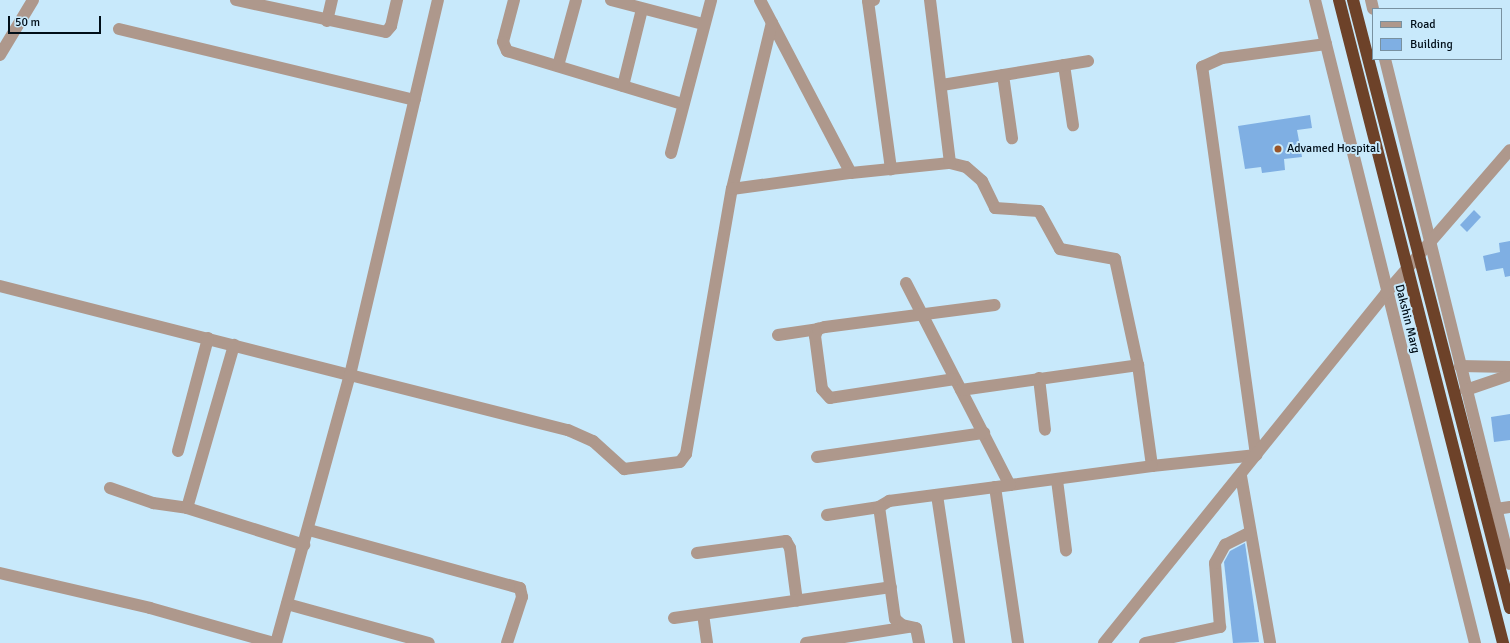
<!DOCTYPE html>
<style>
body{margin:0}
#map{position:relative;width:1510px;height:643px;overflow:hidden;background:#c8e9fb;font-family:Signika,sans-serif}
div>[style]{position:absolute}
.building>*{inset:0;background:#7fafe3}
.minor>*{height:12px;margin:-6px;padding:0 6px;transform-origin:6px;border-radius:6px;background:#ae988c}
.highway-bridge>*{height:12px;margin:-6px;padding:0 6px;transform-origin:6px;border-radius:6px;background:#6d4229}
.dots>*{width:11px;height:11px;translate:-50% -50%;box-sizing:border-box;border:2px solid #c8e9fb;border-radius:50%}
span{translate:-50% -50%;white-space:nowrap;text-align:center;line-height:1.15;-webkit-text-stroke:4px #c8e9fb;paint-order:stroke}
.poi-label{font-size:12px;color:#000e18}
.left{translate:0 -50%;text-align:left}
.street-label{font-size:12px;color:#000e18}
.legend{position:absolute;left:1372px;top:8px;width:130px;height:52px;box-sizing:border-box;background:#c8e9fb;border:1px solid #7891a0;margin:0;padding:5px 7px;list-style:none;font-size:12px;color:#000e18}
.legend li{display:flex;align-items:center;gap:8px;height:20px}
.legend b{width:20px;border:1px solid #7891a0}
.scale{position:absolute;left:8px;top:16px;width:93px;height:18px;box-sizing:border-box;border:2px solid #000e18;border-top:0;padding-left:5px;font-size:12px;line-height:14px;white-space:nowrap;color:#000e18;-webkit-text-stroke:3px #c8e9fb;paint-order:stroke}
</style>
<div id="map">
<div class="building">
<div style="clip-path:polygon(1310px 115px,1312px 128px,1297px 130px,1302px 157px,1284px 159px,1285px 170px,1262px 173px,1261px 167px,1245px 169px,1238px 126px)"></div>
<div style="clip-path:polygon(1474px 210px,1481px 217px,1467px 232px,1460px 225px)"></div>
<div style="clip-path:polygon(1510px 241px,1510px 276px,1505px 277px,1503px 268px,1486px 271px,1483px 256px,1500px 252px,1499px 243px)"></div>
<div style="clip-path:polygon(1510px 414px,1510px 440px,1494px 442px,1491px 417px)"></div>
<div style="clip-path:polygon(1245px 543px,1259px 642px,1233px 643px,1224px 562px,1230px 551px)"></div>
</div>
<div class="minor">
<div style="left:236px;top:0;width:153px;rotate:12deg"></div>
<div style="left:386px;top:32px;width:8px;rotate:-50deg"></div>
<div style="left:391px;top:26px;width:27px;rotate:-77deg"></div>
<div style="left:514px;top:0;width:43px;rotate:104.7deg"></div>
<div style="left:503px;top:42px;width:10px;rotate:66deg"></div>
<div style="left:507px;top:51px;width:184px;rotate:16.8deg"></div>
<div style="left:611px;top:0;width:95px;rotate:14.6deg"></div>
<div style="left:760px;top:0;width:195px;rotate:62.3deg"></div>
<div style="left:851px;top:173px;width:100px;rotate:-5.8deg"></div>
<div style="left:950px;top:163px;width:16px;rotate:14deg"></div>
<div style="left:966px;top:167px;width:21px;rotate:41deg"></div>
<div style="left:982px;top:181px;width:30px;rotate:64deg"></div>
<div style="left:995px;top:208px;width:44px;rotate:3.9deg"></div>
<div style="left:1039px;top:211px;width:43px;rotate:61.1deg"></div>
<div style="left:1060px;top:249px;width:56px;rotate:10.3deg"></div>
<div style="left:1115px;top:259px;width:108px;rotate:77.8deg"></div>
<div style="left:1138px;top:365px;width:102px;rotate:82.1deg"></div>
<div style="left:1152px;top:466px;width:105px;rotate:-6deg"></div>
<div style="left:1256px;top:455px;width:392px;rotate:-97.9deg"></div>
<div style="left:1202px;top:67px;width:22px;rotate:-24deg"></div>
<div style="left:1222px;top:58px;width:105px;rotate:-7.7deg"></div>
<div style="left:874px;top:0;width:6px;rotate:171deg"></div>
<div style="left:868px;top:1px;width:170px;rotate:82.2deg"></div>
<div style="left:930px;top:0;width:164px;rotate:83deg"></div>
<div style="left:1315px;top:0;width:663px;rotate:76.03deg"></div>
<div style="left:1371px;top:0;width:9px;rotate:77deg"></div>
<div style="left:327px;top:21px;width:22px;rotate:-77deg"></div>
<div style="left:119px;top:29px;width:304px;rotate:13.5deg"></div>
<div style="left:0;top:55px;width:64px;rotate:-59deg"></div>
<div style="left:1385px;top:59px;width:520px;rotate:76.1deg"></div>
<div style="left:1064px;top:65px;width:61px;rotate:81.5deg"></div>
<div style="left:558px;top:66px;width:68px;rotate:-74.7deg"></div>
<div style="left:1003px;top:75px;width:64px;rotate:81.9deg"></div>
<div style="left:942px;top:85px;width:148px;rotate:-9.3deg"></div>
<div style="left:623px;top:86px;width:79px;rotate:-76.1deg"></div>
<div style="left:671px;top:153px;width:158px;rotate:-75.3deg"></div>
<div style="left:732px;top:189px;width:171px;rotate:-76.5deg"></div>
<div style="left:906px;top:283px;width:227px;rotate:62.8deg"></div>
<div style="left:1010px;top:485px;width:143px;rotate:-7.6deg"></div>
<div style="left:0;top:286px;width:361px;rotate:14.3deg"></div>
<div style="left:350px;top:375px;width:385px;rotate:-76.8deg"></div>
<div style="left:778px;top:335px;width:40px;rotate:-8.5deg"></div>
<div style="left:1460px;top:366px;width:50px;rotate:1.1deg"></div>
<div style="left:1039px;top:378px;width:52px;rotate:83.4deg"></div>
<div style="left:955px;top:379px;width:126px;rotate:171.4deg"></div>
<div style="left:830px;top:398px;width:12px;rotate:-132deg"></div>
<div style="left:822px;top:389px;width:53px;rotate:-97.5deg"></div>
<div style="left:815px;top:336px;width:8px;rotate:-67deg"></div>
<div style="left:818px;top:329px;width:7px;rotate:-16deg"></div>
<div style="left:825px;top:327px;width:171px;rotate:-7.4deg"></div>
<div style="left:961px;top:390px;width:179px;rotate:-8deg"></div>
<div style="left:1466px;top:390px;width:46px;rotate:-18.8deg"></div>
<div style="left:178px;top:451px;width:117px;rotate:-75.1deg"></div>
<div style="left:817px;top:457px;width:169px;rotate:-8.2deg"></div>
<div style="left:1241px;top:476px;width:169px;rotate:80.1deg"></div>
<div style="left:1057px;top:480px;width:71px;rotate:82.7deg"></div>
<div style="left:995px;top:487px;width:158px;rotate:81.6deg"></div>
<div style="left:110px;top:488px;width:46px;rotate:19.2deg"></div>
<div style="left:153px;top:503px;width:34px;rotate:8deg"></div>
<div style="left:187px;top:508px;width:123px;rotate:17.5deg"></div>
<div style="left:937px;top:495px;width:150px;rotate:81.5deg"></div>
<div style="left:187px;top:508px;width:170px;rotate:-73.9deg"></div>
<div style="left:1496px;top:509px;width:14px;rotate:-8deg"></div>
<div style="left:827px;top:515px;width:53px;rotate:-8.7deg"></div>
<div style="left:309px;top:530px;width:219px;rotate:15.4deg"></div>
<div style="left:520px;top:588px;width:9px;rotate:77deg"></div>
<div style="left:522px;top:597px;width:48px;rotate:108.1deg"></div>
<div style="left:697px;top:553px;width:90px;rotate:-7.7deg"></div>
<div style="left:786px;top:541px;width:8px;rotate:60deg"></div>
<div style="left:790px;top:548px;width:53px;rotate:82.5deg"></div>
<div style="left:0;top:573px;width:154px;rotate:13.1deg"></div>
<div style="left:150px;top:608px;width:129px;rotate:15.8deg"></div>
<div style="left:287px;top:604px;width:147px;rotate:15.4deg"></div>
<div style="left:703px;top:614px;width:29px;rotate:82deg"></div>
<div style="left:674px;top:618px;width:219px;rotate:-8.1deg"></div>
<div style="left:276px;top:643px;width:278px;rotate:-74.6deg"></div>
<div style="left:350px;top:375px;width:225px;rotate:14.2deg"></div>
<div style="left:568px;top:430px;width:27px;rotate:24deg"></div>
<div style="left:593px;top:441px;width:42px;rotate:42.1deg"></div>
<div style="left:624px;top:469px;width:56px;rotate:-7.1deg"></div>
<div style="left:680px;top:462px;width:10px;rotate:-53deg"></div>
<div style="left:686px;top:454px;width:269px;rotate:-80.2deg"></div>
<div style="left:732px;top:189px;width:120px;rotate:-7.7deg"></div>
<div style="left:806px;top:643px;width:103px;rotate:-8.9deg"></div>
<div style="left:919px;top:643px;width:15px;rotate:-101deg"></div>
<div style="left:916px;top:628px;width:14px;rotate:-168deg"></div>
<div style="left:902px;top:625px;width:9px;rotate:-139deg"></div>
<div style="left:895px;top:619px;width:113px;rotate:-98.1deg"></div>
<div style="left:879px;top:507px;width:12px;rotate:-31deg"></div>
<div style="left:889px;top:501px;width:122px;rotate:-7.5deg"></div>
<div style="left:1104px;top:643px;width:449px;rotate:-51.1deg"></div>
<div style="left:1386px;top:293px;width:189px;rotate:-49.1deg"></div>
<div style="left:1145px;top:643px;width:77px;rotate:-12deg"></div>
<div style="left:1220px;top:627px;width:64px;rotate:-94.5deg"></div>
<div style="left:1215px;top:563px;width:21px;rotate:-61deg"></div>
<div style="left:1225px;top:545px;width:28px;rotate:-27deg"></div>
</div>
<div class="highway-bridge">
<div style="left:1339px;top:0;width:664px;rotate:75.69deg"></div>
<div style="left:1353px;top:0;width:628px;rotate:75.52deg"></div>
</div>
<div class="dots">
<div style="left:1278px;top:149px;background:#9a5529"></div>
</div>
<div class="poi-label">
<span class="left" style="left:1287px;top:149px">Advamed Hospital</span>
</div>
<div class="street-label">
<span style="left:1407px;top:319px;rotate:76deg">Dakshin Marg</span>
</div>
<ul class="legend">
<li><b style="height:5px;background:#ae988c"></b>Road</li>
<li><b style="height:11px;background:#7fafe3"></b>Building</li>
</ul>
<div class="scale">50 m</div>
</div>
